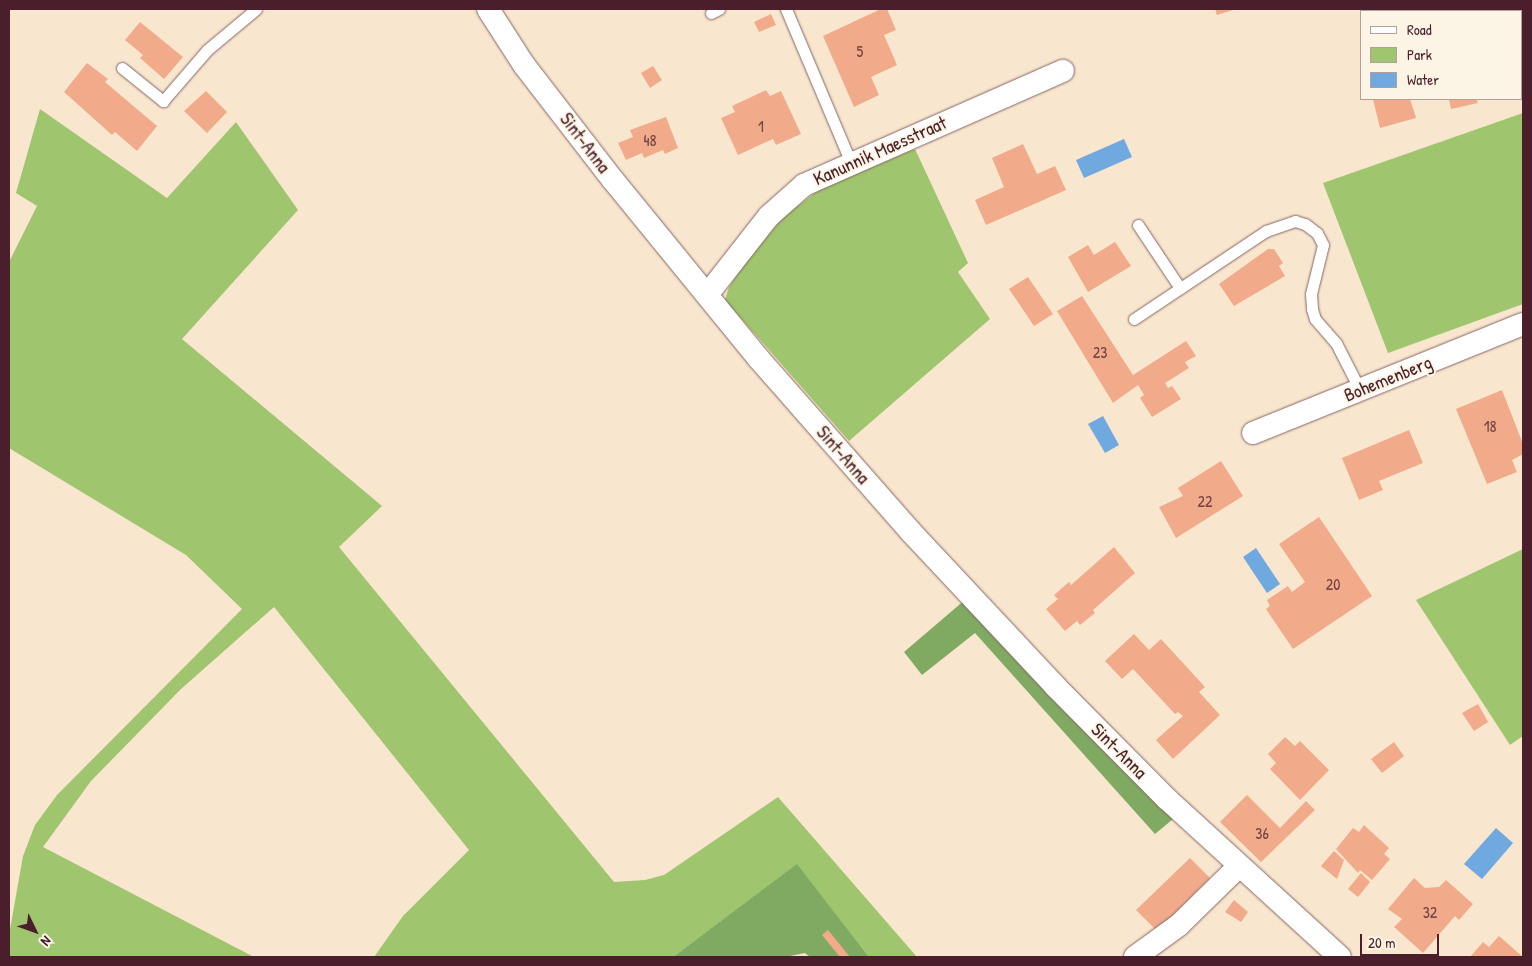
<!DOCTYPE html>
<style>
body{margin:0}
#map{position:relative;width:1532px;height:966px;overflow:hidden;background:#f8e6ce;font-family:"Patrick Hand",sans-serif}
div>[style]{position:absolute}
.green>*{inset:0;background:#a0c56f}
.forest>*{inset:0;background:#80aa62}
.water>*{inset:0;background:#70a9e0}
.building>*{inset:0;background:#f2ab8a}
.roads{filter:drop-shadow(0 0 1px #876564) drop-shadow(0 0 1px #876564)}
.service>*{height:11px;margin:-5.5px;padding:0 5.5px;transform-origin:5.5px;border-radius:5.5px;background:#fff}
.minor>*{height:22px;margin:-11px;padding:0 11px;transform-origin:11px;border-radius:11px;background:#fff}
span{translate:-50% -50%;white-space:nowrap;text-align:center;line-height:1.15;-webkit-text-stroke:4px #fcf5e5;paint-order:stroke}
.number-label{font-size:16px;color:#744243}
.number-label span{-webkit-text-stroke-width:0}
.street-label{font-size:19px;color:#4a1f2b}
.frame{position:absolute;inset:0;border:10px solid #4a1f2b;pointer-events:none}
.legend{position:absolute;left:1360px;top:10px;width:162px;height:90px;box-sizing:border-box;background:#fcf5e5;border:1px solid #b59f9b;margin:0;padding:6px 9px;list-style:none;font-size:15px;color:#4a1f2b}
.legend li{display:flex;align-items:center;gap:10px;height:25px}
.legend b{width:25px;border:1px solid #b59f9b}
.north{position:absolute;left:10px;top:906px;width:50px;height:50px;-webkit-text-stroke:4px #fcf5e5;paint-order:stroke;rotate:132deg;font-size:14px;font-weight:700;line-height:20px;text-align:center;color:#4a1f2b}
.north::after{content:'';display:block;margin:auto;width:18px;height:22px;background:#4a1f2b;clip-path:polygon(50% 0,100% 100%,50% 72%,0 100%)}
.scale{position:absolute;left:1360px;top:934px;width:79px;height:22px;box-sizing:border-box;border:2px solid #4a1f2b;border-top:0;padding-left:6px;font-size:15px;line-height:18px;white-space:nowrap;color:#4a1f2b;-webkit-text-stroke:4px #fcf5e5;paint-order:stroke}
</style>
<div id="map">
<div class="green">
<div style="clip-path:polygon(40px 109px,167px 198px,236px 122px,298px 210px,182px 339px,382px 506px,339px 547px,614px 882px,645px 880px,664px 875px,778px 797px,917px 957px,869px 957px,797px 865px,673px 957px,374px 957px,403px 916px,469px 850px,274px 607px,181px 689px,91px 781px,43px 847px,254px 957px,9px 957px,9px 935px,23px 856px,35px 825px,57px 795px,242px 609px,186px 555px,9px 448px,9px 262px,37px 206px,16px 193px)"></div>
<div style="clip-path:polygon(1523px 113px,1523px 304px,1388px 353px,1323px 183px)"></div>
<div style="clip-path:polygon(915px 149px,968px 263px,958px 272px,990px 319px,849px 441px,725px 300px,729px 287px,753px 250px,785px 216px,820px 189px)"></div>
<div style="clip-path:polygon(1523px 549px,1523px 736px,1510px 745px,1416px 600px)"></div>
</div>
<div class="forest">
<div style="clip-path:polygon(1362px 9px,1436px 9px,1422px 11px)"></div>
<div style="clip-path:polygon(966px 599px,1173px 819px,1155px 834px,975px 633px,922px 675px,904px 652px)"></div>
<div style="clip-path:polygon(797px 864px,869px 957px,810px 957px,805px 953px,785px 957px,673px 957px)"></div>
</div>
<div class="water">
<div style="clip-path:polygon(1124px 139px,1132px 157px,1084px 178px,1076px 160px)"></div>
<div style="clip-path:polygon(1103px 416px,1119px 445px,1105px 453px,1088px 424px)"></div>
<div style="clip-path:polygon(1256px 548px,1280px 584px,1267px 593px,1243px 557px)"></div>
<div style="clip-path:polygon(1496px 828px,1513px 843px,1482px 879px,1464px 864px)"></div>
</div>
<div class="building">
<div style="clip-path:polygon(881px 9px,887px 9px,896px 30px,884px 35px,897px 65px,871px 77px,879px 95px,854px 107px,823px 36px)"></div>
<div style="clip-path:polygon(1215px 9px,1236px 9px,1217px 15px)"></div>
<div style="clip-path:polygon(771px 14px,776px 25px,759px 32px,754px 22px)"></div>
<div style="clip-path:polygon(140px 22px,183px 57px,164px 79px,140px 58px,143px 55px,125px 40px)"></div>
<div style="clip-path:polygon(87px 63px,108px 79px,105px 82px,157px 126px,137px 151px,115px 132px,112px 135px,64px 92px)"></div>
<div style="clip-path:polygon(653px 66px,662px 80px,650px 88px,641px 73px)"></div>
<div style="clip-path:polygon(766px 90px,770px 96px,781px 91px,801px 134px,776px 145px,773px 139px,738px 155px,721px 118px,735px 112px,732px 106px)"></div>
<div style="clip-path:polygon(206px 91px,227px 112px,207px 133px,184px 111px)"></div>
<div style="clip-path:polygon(1373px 99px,1410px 99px,1416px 118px,1380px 128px)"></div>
<div style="clip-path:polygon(1449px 99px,1476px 99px,1478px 103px,1451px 109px)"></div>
<div style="clip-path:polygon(666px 117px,678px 148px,665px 154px,663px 150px,644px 158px,642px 153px,626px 160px,618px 143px,633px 137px,630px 130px)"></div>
<div style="clip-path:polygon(1023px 144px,1037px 174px,1055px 166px,1066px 190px,986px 225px,975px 200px,1004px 187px,992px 158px)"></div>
<div style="clip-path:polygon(1115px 242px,1131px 266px,1088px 292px,1068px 257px,1088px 245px,1094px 255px)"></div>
<div style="clip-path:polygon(1268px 249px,1274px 249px,1283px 263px,1279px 266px,1285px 276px,1234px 306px,1219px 284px)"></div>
<div style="clip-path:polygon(1028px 277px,1053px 314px,1034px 326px,1009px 289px)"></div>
<div style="clip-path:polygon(1082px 296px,1133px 375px,1186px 341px,1196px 356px,1185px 362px,1189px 368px,1165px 383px,1168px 388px,1172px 386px,1181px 399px,1152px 417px,1140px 398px,1144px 395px,1138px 385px,1113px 403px,1057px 311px)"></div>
<div style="clip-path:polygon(1502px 390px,1523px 444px,1523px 454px,1512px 460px,1517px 472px,1487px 484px,1456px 409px)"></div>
<div style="clip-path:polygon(1409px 430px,1423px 463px,1379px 481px,1383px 490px,1359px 500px,1342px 458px)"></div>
<div style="clip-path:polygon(1221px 461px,1243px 496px,1176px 538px,1159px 507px,1183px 496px,1178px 488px)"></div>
<div style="clip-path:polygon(1319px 517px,1372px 596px,1293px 649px,1266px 609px,1270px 606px,1267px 600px,1288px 586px,1292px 592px,1305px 582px,1279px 544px)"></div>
<div style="clip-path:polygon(1114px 547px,1135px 573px,1093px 610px,1095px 613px,1080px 625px,1077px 621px,1065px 631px,1046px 609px,1058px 599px,1054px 595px,1069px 582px,1071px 585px)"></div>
<div style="clip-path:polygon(1134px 634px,1149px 650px,1161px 639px,1205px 687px,1199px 692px,1220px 715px,1173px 759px,1156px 740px,1183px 716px,1178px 712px,1175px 714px,1133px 669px,1122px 679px,1105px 661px)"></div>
<div style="clip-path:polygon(1478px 704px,1488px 722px,1474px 731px,1462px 713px)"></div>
<div style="clip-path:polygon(1285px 737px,1295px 746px,1300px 741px,1329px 770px,1300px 800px,1270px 769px,1276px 763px,1268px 754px)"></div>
<div style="clip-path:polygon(1394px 742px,1404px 756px,1382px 773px,1371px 759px)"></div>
<div style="clip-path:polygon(1247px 795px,1280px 828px,1306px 801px,1315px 810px,1261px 862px,1220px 822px)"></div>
<div style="clip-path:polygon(1364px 825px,1389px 848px,1384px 854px,1390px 859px,1372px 880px,1360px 870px,1358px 873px,1336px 849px,1353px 828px,1359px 832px)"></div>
<div style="clip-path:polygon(1334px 851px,1344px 860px,1337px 879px,1321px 866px)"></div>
<div style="clip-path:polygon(1190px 858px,1210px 878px,1157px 931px,1136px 910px)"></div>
<div style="clip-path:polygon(1361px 873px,1370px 882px,1358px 897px,1348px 889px)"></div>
<div style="clip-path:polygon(1414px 878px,1425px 888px,1439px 887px,1446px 880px,1473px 904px,1459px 920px,1455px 916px,1423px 953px,1394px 927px,1402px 919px,1388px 909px)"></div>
<div style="clip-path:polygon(1234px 900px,1248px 912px,1241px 922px,1225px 912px)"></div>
<div style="clip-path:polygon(828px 930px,850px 957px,840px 957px,822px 935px)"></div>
<div style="clip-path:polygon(1499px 936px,1523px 957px,1470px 957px,1483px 942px,1489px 947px)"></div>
</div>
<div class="roads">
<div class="service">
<div style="left:786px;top:9px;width:167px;rotate:67.1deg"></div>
<div style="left:711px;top:13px;width:9px;rotate:-27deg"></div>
<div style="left:122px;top:68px;width:53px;rotate:38.8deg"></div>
<div style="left:163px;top:101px;width:67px;rotate:-49.2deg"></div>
<div style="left:207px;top:50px;width:64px;rotate:-39.9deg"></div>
<div style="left:1138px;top:225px;width:76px;rotate:56.3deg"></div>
<div style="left:1134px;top:319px;width:159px;rotate:-33.7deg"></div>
<div style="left:1266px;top:231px;width:31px;rotate:-19deg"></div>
<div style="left:1295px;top:221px;width:10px;rotate:17deg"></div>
<div style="left:1305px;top:224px;width:15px;rotate:37deg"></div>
<div style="left:1317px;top:233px;width:13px;rotate:63deg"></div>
<div style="left:1323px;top:245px;width:50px;rotate:103.8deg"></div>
<div style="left:1311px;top:294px;width:15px;rotate:86deg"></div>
<div style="left:1312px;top:309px;width:10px;rotate:73deg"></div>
<div style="left:1315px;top:319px;width:32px;rotate:49deg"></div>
<div style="left:1336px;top:343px;width:53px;rotate:62.9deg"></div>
</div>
<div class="minor">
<div style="left:488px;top:9px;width:67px;rotate:57.3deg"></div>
<div style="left:524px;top:65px;width:145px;rotate:52.3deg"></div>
<div style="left:613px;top:180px;width:231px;rotate:50.8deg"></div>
<div style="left:759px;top:359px;width:230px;rotate:48.7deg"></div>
<div style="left:911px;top:532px;width:211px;rotate:46.9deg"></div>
<div style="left:1055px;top:686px;width:159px;rotate:45.3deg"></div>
<div style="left:1167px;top:799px;width:234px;rotate:42.4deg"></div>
<div style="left:707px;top:295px;width:100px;rotate:-51.9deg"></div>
<div style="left:769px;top:216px;width:47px;rotate:-41.5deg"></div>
<div style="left:804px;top:185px;width:283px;rotate:-23.8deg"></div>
<div style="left:1253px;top:433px;width:291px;rotate:-22deg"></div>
<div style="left:1135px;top:957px;width:54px;rotate:-36deg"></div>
<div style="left:1179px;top:925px;width:83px;rotate:-44.5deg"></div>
</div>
</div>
<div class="number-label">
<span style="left:860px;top:51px">5</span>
<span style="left:761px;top:126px">1</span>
<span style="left:650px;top:140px">48</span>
<span style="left:1100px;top:352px">23</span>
<span style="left:1490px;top:426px">18</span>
<span style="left:1205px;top:501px">22</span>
<span style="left:1333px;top:584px">20</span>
<span style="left:1262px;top:833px">36</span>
<span style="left:1430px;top:912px">32</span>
</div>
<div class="street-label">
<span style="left:585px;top:143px;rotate:53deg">Sint-Anna</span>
<span style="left:880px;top:151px;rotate:-24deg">Kanunnik Maesstraat</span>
<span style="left:1388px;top:379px;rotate:-22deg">Bohemenberg</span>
<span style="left:843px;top:455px;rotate:49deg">Sint-Anna</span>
<span style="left:1119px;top:751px;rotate:45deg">Sint-Anna</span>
</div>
<div class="frame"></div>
<ul class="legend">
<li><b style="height:6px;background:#fff"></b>Road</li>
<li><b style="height:14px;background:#a0c56f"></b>Park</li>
<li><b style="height:14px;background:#70a9e0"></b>Water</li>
</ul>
<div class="north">N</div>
<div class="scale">20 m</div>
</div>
